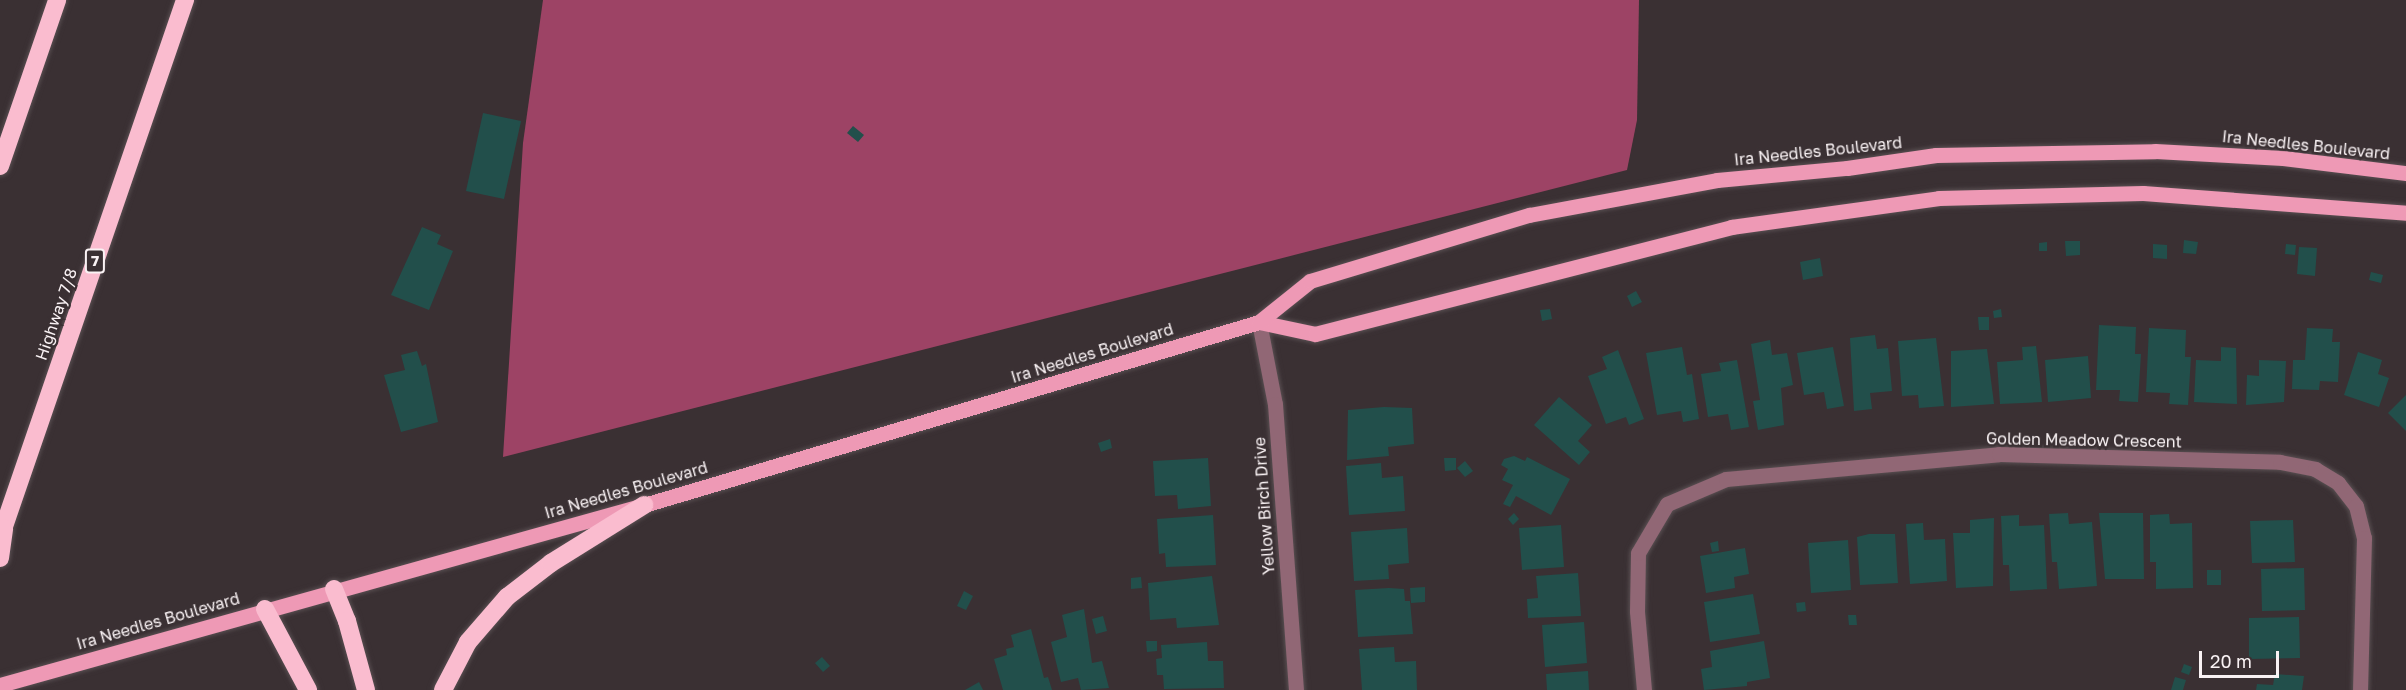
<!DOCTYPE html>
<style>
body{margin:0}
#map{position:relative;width:2406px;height:690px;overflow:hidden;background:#3a3033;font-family:"Golos Text",sans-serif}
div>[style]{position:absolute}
.forest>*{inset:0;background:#9d4365}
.building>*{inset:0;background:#224f4b}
.roads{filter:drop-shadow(0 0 2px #594f52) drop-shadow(0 0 2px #594f52)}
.minor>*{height:15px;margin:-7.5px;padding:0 7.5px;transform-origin:7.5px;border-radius:7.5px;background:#916775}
.major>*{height:15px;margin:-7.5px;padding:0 7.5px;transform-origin:7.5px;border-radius:7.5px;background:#ee99b5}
.highway>*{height:18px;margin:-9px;padding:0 9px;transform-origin:9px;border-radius:9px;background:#fabccf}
span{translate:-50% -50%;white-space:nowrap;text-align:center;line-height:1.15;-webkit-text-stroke:4.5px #3a3033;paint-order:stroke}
.shield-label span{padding:2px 4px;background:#3a3033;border:2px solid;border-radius:4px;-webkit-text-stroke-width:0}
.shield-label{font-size:15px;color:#f9f2f4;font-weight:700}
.street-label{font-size:16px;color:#f9f2f4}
.scale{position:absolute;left:2199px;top:651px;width:80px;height:27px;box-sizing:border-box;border:3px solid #f9f2f4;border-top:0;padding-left:8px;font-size:18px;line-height:21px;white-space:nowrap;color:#f9f2f4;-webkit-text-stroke:4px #3a3033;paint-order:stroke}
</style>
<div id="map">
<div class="forest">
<div style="clip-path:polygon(543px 0,1639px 0,1637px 120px,1627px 170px,503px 457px,523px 143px)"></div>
</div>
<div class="building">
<div style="clip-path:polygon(483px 113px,521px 121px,504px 199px,466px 191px)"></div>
<div style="clip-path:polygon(853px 126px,864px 135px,858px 142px,847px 133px)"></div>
<div style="clip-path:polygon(422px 227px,441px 235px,437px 244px,453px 251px,429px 310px,391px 295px)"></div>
<div style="clip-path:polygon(2184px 240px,2198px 242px,2196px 254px,2183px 253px)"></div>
<div style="clip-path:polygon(2065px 241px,2080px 241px,2080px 255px,2066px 256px)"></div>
<div style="clip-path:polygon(2047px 242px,2047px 251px,2039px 251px,2039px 243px)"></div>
<div style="clip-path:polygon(2153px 244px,2167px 245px,2167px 259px,2153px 258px)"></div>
<div style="clip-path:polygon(2286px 244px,2296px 245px,2295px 255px,2285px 254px)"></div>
<div style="clip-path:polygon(2299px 247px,2317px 248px,2315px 276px,2297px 274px)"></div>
<div style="clip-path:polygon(1820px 258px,1823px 276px,1803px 280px,1800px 262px)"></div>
<div style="clip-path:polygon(2371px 272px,2383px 275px,2381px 283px,2369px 280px)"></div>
<div style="clip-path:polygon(1636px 291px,1642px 302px,1632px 307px,1627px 296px)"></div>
<div style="clip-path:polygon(1550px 309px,1552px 319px,1542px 321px,1540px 310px)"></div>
<div style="clip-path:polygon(2001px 309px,2002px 317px,1994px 318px,1993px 311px)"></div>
<div style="clip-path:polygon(1978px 317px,1989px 317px,1989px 330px,1979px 330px)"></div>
<div style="clip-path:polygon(2099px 325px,2136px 327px,2135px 354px,2141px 354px,2138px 402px,2119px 401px,2120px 390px,2096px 390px)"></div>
<div style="clip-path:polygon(2149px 328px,2186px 330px,2185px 357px,2191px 357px,2188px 405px,2169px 404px,2170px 393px,2146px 392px)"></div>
<div style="clip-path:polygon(2307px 328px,2333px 329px,2332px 342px,2340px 342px,2338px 382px,2320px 381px,2319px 390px,2292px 389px,2293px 360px,2305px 360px)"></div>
<div style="clip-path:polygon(1875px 335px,1877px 349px,1888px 348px,1892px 391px,1870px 393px,1872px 409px,1854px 411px,1850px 338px)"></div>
<div style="clip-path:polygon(1936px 338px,1944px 406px,1919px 408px,1918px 395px,1902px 396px,1898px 341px)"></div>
<div style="clip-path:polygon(1770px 340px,1772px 355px,1787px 353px,1793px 385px,1781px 388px,1784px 425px,1758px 430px,1753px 401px,1760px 400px,1751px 344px)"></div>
<div style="clip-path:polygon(2036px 346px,2042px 402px,2000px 404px,1997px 362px,2023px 360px,2022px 347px)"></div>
<div style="clip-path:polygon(1682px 347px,1687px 375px,1692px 374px,1699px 419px,1683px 422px,1681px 411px,1657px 415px,1646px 353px)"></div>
<div style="clip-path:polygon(1833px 347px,1844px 406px,1827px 409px,1824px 392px,1804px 395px,1797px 353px)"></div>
<div style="clip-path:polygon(2221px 347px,2236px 348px,2237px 404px,2194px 402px,2196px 360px,2221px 361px)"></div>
<div style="clip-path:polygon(1987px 349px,1994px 404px,1951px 407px,1951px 351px)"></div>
<div style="clip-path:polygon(1618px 350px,1644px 419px,1629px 425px,1626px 417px,1606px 424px,1588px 376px,1607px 369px,1602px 357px)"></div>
<div style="clip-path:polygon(417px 351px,422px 366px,426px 364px,438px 422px,401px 432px,384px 375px,405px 370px,401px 355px)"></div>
<div style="clip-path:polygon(2358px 352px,2382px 360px,2378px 374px,2389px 378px,2379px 407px,2344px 395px)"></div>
<div style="clip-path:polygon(2088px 356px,2091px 398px,2048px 402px,2045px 360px)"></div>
<div style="clip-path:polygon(1737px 360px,1749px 427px,1731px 430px,1728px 414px,1708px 417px,1701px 374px,1721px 371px,1719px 363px)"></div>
<div style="clip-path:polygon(2259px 360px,2286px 361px,2284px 402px,2246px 405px,2247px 375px,2259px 376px)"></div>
<div style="clip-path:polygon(2406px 395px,2406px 431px,2388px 413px)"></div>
<div style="clip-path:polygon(1559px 397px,1592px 425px,1578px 441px,1590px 452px,1579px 465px,1534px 425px)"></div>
<div style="clip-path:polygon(1384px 407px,1412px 408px,1414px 444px,1388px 447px,1389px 456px,1347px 460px,1348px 410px)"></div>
<div style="clip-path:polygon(1110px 439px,1112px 448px,1101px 452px,1098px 443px)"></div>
<div style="clip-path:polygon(1514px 456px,1525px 461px,1527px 457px,1570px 479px,1551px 515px,1516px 496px,1510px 507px,1503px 504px,1513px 485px,1502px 480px,1508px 469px,1501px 465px,1504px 459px)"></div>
<div style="clip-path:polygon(1208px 458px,1211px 506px,1178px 509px,1177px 495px,1155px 496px,1153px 461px)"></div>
<div style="clip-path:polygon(1444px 458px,1456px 458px,1456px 470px,1445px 471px)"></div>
<div style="clip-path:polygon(1465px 461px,1473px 471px,1465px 477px,1457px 468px)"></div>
<div style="clip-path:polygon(1381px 463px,1382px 478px,1403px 476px,1405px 511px,1349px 515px,1346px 466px)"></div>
<div style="clip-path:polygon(1514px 513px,1519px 519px,1513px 525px,1508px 519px)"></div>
<div style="clip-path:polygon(2068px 513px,2069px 524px,2092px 522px,2097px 586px,2059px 589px,2057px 562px,2052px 562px,2049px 514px)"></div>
<div style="clip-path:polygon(2099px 513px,2143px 513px,2144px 579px,2105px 579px)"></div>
<div style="clip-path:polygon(2169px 514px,2170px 524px,2192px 523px,2193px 588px,2156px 589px,2156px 562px,2150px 562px,2150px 515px)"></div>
<div style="clip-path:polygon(1213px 515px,1216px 565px,1166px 567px,1165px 553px,1159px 554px,1157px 519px)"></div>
<div style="clip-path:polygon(2019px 515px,2019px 526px,2044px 525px,2047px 589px,2010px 591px,2009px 565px,2003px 565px,2001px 516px)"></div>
<div style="clip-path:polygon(1994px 518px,1993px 586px,1956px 588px,1953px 533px,1970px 533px,1970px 520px)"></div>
<div style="clip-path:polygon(2293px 520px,2295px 562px,2252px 563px,2250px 521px)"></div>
<div style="clip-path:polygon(1923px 523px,1924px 540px,1945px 539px,1947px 581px,1910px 584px,1906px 524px)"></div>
<div style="clip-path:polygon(1561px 525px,1564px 567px,1522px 570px,1519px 528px)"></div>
<div style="clip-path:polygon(1407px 528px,1409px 563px,1388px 565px,1389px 579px,1354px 581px,1351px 532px)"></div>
<div style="clip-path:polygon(1869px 534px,1895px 534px,1898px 583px,1860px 585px,1857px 537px)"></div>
<div style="clip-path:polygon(1848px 540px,1851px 590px,1811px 593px,1808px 543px)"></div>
<div style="clip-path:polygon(1718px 541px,1719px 551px,1712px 552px,1710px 543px)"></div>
<div style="clip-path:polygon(1745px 548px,1749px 574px,1734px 577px,1735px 588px,1706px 593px,1700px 556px)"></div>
<div style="clip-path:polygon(2304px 568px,2305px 610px,2262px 611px,2261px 569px)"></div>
<div style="clip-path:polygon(2207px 570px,2221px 570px,2221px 585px,2207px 585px)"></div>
<div style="clip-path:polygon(1578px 573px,1581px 616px,1528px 618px,1527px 599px,1538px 598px,1536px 576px)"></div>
<div style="clip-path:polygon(1212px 576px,1219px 625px,1177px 628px,1176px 618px,1150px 620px,1148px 583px)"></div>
<div style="clip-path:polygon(1141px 577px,1142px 588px,1131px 589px,1131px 578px)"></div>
<div style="clip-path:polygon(1425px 587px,1425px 602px,1411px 603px,1410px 588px)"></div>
<div style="clip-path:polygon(1389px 588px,1404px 589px,1405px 601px,1410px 601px,1413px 634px,1358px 637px,1355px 590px)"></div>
<div style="clip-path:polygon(964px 591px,973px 596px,966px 610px,957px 606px)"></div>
<div style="clip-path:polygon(1753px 594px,1760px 634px,1710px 642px,1704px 602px)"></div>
<div style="clip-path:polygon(1805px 602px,1806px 611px,1797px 612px,1796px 603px)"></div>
<div style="clip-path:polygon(1084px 609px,1092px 663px,1102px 661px,1109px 688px,1081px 690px,1078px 678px,1061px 682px,1051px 642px,1067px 637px,1062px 615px)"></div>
<div style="clip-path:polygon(1848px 615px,1856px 615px,1857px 625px,1849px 625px)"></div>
<div style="clip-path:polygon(1103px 616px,1107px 631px,1096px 634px,1092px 619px)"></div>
<div style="clip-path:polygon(2299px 617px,2300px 658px,2249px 659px,2249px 618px)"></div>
<div style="clip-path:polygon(1584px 622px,1587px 663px,1545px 667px,1542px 625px)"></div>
<div style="clip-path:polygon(1031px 629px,1044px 678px,1048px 677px,1052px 690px,1003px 690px,994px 659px,1007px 655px,1006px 649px,1014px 647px,1011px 635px)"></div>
<div style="clip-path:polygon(1146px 641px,1157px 641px,1157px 651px,1147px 652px)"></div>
<div style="clip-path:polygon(1764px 641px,1770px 678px,1747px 682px,1747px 686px,1704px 690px,1701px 669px,1712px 667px,1710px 651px)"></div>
<div style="clip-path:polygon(1207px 642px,1208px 661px,1223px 661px,1224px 688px,1164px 689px,1163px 675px,1157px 675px,1156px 659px,1162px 658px,1161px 645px)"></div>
<div style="clip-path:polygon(1394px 647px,1395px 662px,1416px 661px,1417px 690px,1362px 690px,1359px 649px)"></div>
<div style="clip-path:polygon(822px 657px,830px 666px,823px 672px,815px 663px)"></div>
<div style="clip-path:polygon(2184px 664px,2192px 667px,2189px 675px,2181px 672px)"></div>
<div style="clip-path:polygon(1588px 671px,1589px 690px,1547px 690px,1546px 674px)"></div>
<div style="clip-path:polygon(2275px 674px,2304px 676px,2302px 690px,2256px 690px,2257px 684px,2273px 685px)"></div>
<div style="clip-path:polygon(2175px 677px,2186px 680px,2183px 690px,2171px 690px)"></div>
<div style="clip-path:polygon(979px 682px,983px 690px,965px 690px)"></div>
</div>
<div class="roads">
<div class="minor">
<div style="left:1259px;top:322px;width:84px;rotate:79deg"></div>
<div style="left:1275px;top:404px;width:287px;rotate:85.8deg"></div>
<div style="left:1644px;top:690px;width:79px;rotate:-95.1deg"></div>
<div style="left:1637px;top:611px;width:58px;rotate:-89deg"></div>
<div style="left:1638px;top:553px;width:57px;rotate:-59.4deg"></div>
<div style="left:1667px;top:504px;width:64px;rotate:-23deg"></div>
<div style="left:1726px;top:479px;width:274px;rotate:-5.2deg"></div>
<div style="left:1999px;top:454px;width:281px;rotate:1.6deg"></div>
<div style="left:2280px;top:462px;width:36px;rotate:11deg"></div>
<div style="left:2315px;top:469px;width:27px;rotate:31deg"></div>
<div style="left:2338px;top:483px;width:29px;rotate:52deg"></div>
<div style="left:2356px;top:506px;width:33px;rotate:76deg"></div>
<div style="left:2364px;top:538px;width:152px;rotate:91.5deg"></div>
</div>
<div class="major">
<div style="left:1259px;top:322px;width:57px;rotate:12.1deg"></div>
<div style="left:1315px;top:334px;width:430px;rotate:-14.4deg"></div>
<div style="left:1731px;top:227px;width:210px;rotate:-7.9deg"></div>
<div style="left:1939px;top:198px;width:204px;rotate:-1.4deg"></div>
<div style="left:2143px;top:193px;width:264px;rotate:4.3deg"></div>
<div style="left:0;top:685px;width:669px;rotate:-15.62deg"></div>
<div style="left:644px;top:505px;width:642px;rotate:-16.57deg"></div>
<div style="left:1259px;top:322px;width:65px;rotate:-38.8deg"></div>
<div style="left:1310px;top:281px;width:229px;rotate:-16.8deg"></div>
<div style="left:1529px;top:215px;width:191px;rotate:-10.5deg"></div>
<div style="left:1717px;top:180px;width:131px;rotate:-5.3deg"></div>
<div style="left:1847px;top:168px;width:90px;rotate:-8.3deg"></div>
<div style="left:1936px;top:155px;width:219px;rotate:-1deg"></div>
<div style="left:2155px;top:151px;width:128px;rotate:3.1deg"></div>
<div style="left:2283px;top:158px;width:124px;rotate:7deg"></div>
</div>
<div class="highway">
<div style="left:0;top:166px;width:176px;rotate:-71deg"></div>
<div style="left:0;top:538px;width:569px;rotate:-71.02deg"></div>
<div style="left:0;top:558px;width:30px;rotate:-82deg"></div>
<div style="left:334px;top:589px;width:35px;rotate:68deg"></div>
<div style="left:347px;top:621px;width:72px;rotate:74.6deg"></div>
<div style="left:265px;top:609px;width:92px;rotate:62deg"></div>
<div style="left:443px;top:690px;width:54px;rotate:-62.5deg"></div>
<div style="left:468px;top:642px;width:60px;rotate:-49.1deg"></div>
<div style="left:507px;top:597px;width:56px;rotate:-37.7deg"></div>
<div style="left:551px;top:563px;width:110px;rotate:-31.9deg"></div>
</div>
</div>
<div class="shield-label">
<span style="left:95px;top:261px">7</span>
</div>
<div class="street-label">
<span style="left:2306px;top:145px;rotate:6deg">Ira Needles Boulevard</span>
<span style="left:1818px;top:151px;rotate:-6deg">Ira Needles Boulevard</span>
<span style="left:56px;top:314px;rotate:-71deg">Highway 7/8</span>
<span style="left:1092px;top:353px;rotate:-17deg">Ira Needles Boulevard</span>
<span style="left:2084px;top:440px;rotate:1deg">Golden Meadow Crescent</span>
<span style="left:626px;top:490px;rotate:-16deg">Ira Needles Boulevard</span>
<span style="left:1264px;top:506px;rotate:-94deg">Yellow Birch Drive</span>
<span style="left:158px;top:621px;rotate:-16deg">Ira Needles Boulevard</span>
</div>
<div class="scale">20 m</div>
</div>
